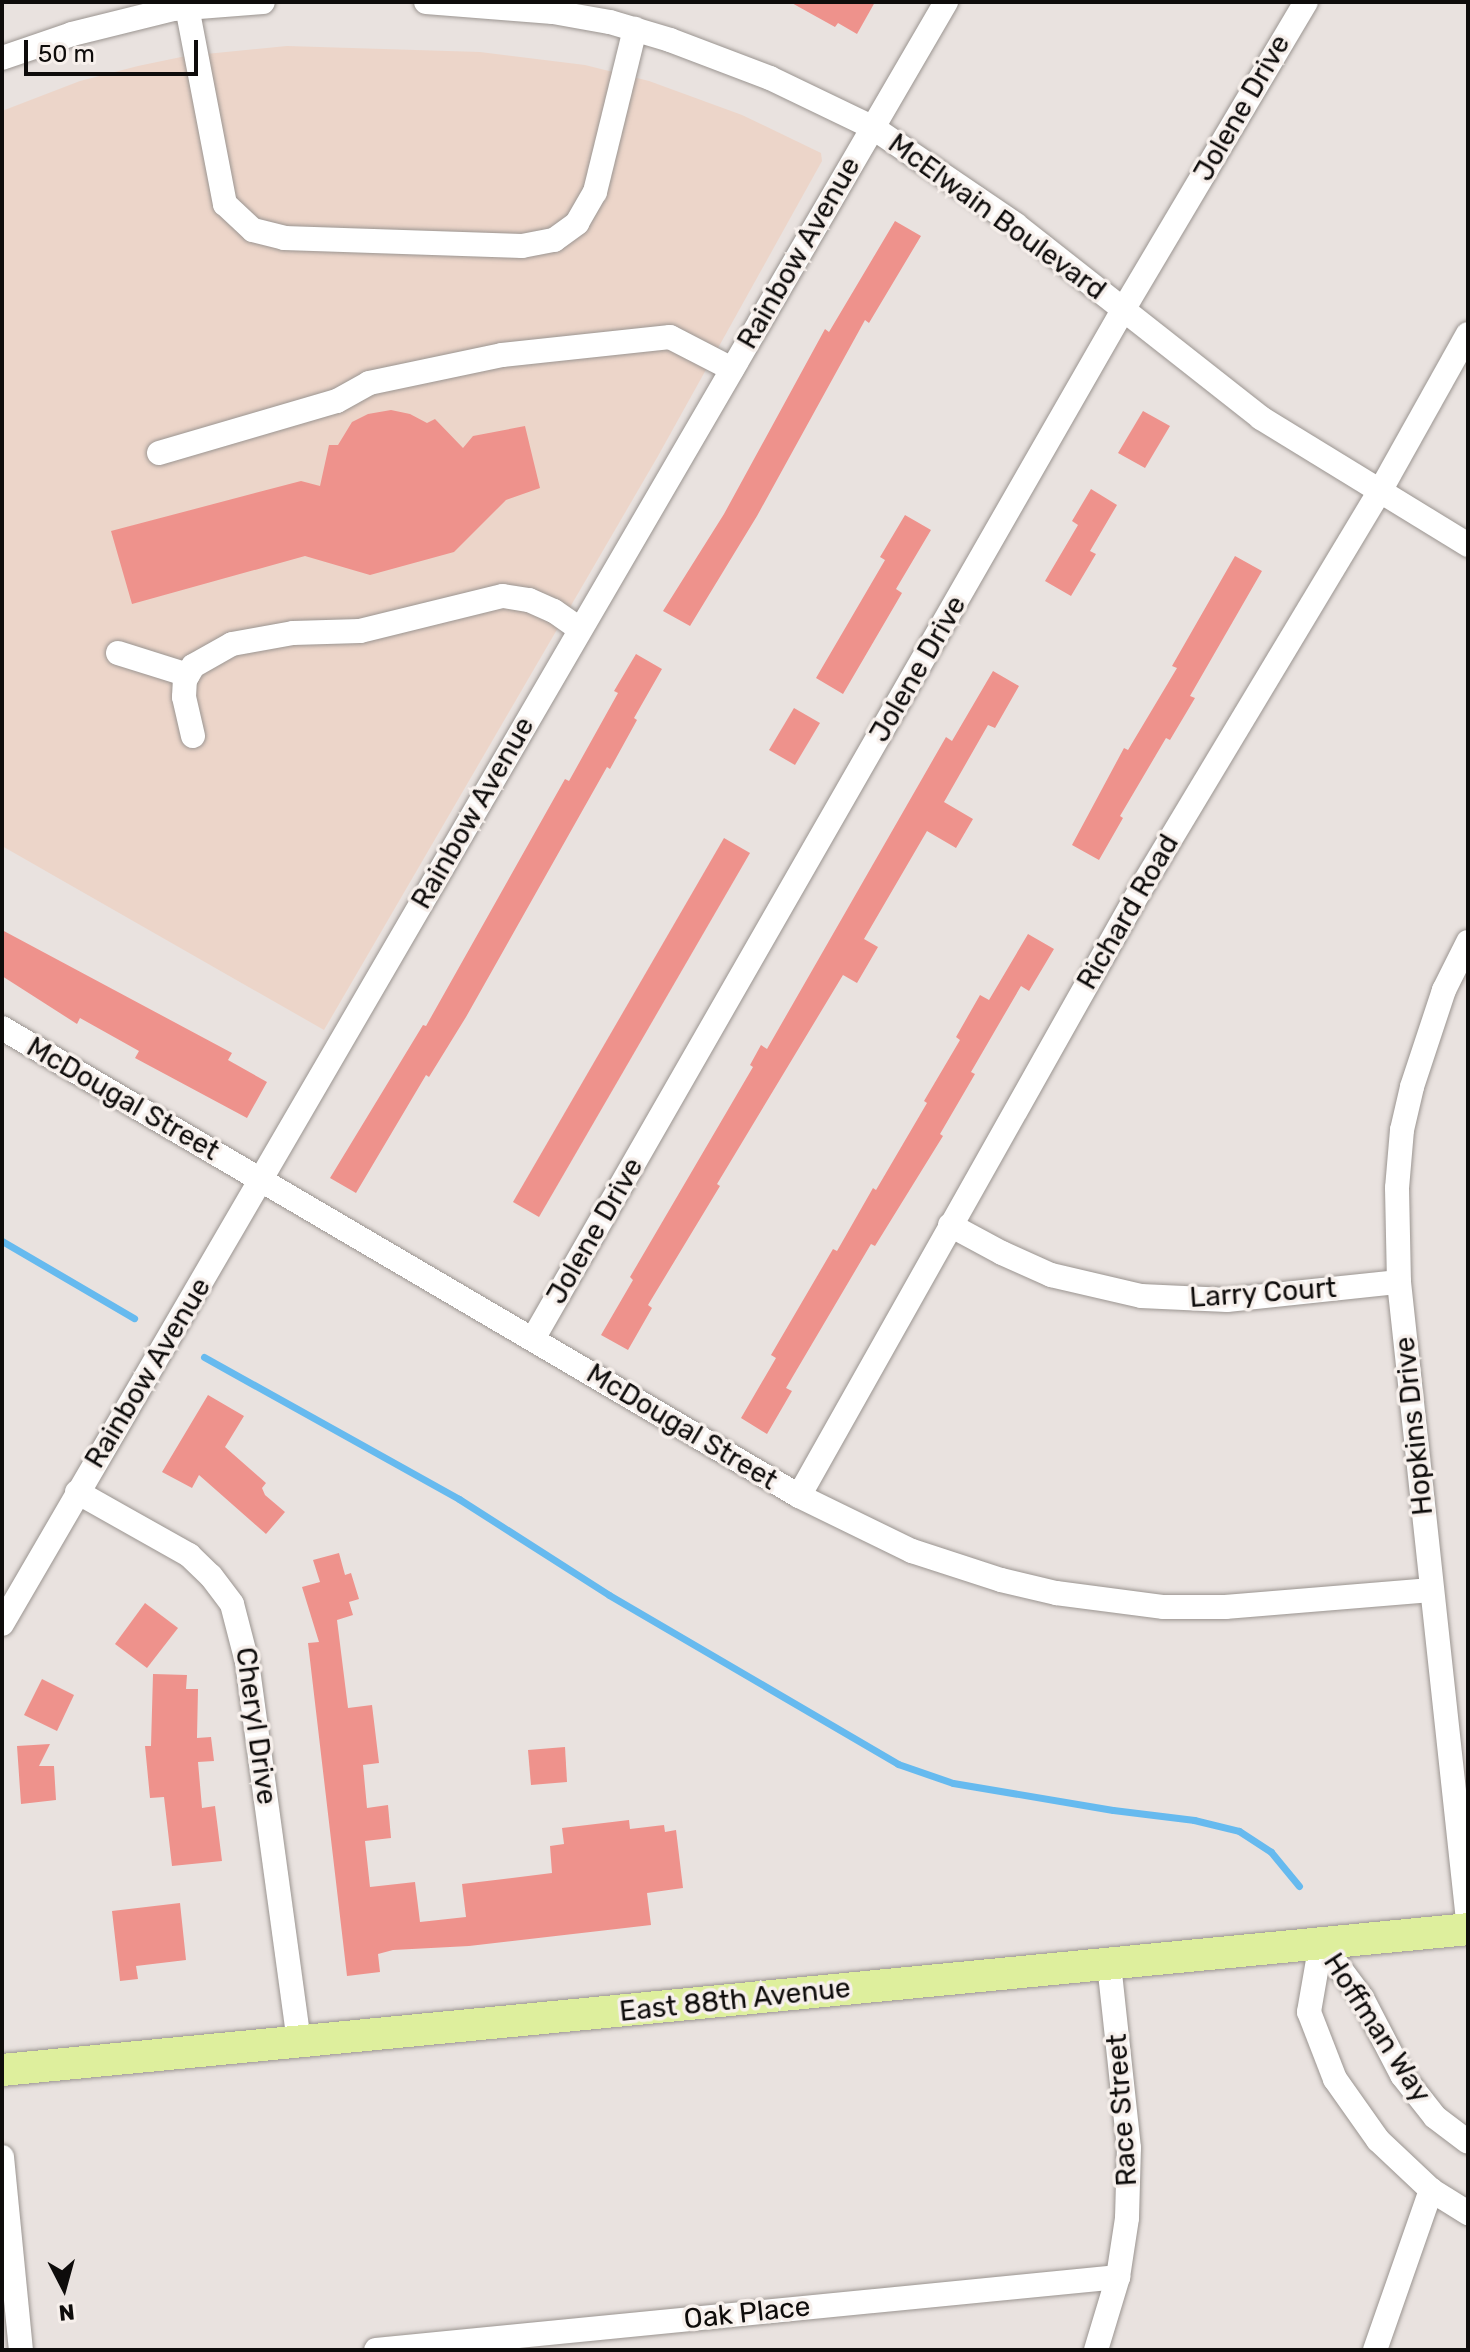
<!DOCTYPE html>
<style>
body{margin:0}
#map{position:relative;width:1470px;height:2352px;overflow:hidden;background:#e9e2df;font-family:Rubik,sans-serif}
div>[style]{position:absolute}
.education>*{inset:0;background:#ecd5c9}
.stream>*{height:7px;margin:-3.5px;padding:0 3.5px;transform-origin:3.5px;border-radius:3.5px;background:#66baef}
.building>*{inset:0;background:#ee928c}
.roads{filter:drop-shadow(0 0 2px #9b9591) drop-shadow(0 0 2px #9b9591)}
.minor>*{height:24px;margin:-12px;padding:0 12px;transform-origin:12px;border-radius:12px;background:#fff}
.major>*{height:32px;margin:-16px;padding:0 16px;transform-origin:16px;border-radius:16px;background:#deef9d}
span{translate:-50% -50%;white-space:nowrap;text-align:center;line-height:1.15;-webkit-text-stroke:7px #f7f0ec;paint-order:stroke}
.street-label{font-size:28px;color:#0e0c0b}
.frame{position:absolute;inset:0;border:4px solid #0e0c0b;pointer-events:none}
.north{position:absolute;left:24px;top:2248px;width:80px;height:80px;-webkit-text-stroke:6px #f7f0ec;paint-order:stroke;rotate:174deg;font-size:22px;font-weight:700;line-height:32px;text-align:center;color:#0e0c0b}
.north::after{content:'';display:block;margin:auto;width:28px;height:36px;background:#0e0c0b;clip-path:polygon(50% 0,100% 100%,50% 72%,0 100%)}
.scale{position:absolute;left:24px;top:40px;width:174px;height:36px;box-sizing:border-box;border:4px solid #0e0c0b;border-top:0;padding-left:10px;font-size:24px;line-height:28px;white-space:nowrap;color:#0e0c0b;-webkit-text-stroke:6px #f7f0ec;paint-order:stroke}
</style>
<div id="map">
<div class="education">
<div style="clip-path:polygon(287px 46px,480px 52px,585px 65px,649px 81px,742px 115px,821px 153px,822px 161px,658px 456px,324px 1030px,2px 846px,2px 111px,80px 81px,138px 66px,186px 56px)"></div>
</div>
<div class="stream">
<div style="left:2px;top:1241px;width:153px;rotate:30.3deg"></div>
<div style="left:204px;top:1357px;width:292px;rotate:29.1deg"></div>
<div style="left:459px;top:1499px;width:178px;rotate:32.6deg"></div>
<div style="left:609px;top:1595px;width:335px;rotate:30.3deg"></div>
<div style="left:898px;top:1764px;width:58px;rotate:19.1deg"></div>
<div style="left:953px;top:1783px;width:162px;rotate:9.6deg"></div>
<div style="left:1113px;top:1810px;width:82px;rotate:7deg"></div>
<div style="left:1194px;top:1820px;width:46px;rotate:13.7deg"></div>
<div style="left:1239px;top:1831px;width:38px;rotate:33deg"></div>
<div style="left:1271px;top:1852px;width:44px;rotate:50.5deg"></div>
</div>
<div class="building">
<div style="clip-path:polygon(790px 2px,875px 2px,857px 34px,838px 23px,835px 27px)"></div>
<div style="clip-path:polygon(895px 221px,921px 236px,869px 323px,865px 320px,757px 516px,690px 626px,663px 611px,724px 514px,825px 329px,829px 332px)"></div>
<div style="clip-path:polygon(391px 410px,410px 414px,427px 423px,435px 419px,463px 448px,473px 436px,525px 426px,540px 488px,506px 500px,454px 552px,370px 575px,305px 556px,132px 604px,111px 531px,301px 481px,320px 486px,329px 445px,338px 445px,352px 422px,368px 414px)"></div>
<div style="clip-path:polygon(1143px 411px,1170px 426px,1145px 468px,1118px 453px)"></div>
<div style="clip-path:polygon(1091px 489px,1117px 505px,1090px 551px,1096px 554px,1071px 596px,1045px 581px,1078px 525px,1072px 521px)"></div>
<div style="clip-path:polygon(905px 515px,931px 530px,896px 589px,902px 593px,843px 694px,816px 678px,885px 560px,880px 557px)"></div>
<div style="clip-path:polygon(1235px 556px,1262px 571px,1190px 696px,1195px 698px,1170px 740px,1166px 738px,1120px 816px,1123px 818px,1099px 860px,1072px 845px,1124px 748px,1128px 750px,1177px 668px,1172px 666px)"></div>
<div style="clip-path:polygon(636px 654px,662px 669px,634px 718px,637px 720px,610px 769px,607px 767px,466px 1017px,429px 1077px,426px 1075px,356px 1193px,330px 1178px,423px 1025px,426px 1026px,565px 779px,569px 781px,618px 693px,614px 691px)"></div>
<div style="clip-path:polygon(993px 671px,1019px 686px,995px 728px,988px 725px,944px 802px,973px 819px,956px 848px,927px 831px,864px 939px,878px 947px,857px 983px,843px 975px,717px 1184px,720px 1186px,648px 1305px,652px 1308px,628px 1350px,601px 1335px,633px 1280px,630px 1277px,753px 1067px,750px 1065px,761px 1045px,767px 1049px,946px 737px,952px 741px)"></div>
<div style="clip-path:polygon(794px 708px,820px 723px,795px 765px,769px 750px)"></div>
<div style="clip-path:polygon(724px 838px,750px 853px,539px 1217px,513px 1202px)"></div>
<div style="clip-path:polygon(2px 930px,232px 1053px,228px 1060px,267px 1082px,247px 1118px,135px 1058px,139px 1051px,80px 1018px,77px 1024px,2px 976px)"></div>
<div style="clip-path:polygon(1028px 934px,1054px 949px,1029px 991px,1021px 986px,971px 1072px,975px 1074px,940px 1134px,943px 1136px,875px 1246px,871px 1244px,786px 1388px,792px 1391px,767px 1434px,741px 1418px,776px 1358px,771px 1355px,833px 1249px,837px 1251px,873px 1188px,876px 1190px,927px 1103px,924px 1101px,960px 1040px,956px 1037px,980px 995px,989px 1000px)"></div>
<div style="clip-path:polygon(208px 1395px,244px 1416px,225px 1447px,266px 1483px,262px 1488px,265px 1495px,285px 1512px,266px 1534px,199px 1475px,192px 1488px,162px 1472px)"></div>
<div style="clip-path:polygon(339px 1553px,345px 1575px,351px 1573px,359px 1599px,349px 1602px,353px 1615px,337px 1620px,348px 1708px,372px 1705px,379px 1763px,363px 1765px,367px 1808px,388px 1805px,391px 1838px,365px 1841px,370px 1887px,415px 1882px,420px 1922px,466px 1917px,462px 1884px,552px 1873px,550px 1846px,564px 1844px,562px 1828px,629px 1820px,630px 1829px,664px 1825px,665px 1832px,676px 1830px,683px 1888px,647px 1893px,651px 1925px,469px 1946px,393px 1950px,378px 1954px,380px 1972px,347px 1976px,308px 1643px,319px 1642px,302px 1587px,320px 1582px,313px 1560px)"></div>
<div style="clip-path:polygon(145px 1603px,178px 1628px,147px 1668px,115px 1644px)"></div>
<div style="clip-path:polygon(153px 1674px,187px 1675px,186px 1689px,198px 1689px,197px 1738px,211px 1737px,214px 1761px,198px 1762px,202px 1808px,215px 1806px,222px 1861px,172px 1866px,164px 1797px,150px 1798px,145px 1746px,151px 1746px)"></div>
<div style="clip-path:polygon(42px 1679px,74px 1695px,57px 1731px,24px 1715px)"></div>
<div style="clip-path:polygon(50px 1744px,39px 1766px,54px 1766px,56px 1800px,21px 1804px,17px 1746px)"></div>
<div style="clip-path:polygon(565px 1747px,567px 1782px,531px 1785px,528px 1750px)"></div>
<div style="clip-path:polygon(180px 1903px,186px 1960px,136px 1966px,138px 1979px,120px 1981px,112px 1911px)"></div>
</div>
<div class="roads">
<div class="minor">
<div style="left:426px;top:2px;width:127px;rotate:4.5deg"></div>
<div style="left:553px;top:12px;width:58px;rotate:10deg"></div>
<div style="left:610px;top:22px;width:63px;rotate:16.7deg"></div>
<div style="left:670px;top:40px;width:107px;rotate:20.8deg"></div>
<div style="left:770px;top:78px;width:113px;rotate:25.7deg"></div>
<div style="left:872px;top:127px;width:174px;rotate:34.2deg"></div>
<div style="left:1016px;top:225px;width:312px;rotate:38.2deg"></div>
<div style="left:1261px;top:418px;width:243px;rotate:31.5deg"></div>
<div style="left:187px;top:7px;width:201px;rotate:79.1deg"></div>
<div style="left:225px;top:204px;width:38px;rotate:43deg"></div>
<div style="left:253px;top:230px;width:32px;rotate:14deg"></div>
<div style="left:284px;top:238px;width:238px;rotate:1.9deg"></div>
<div style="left:522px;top:246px;width:33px;rotate:-11deg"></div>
<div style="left:554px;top:240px;width:29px;rotate:-36deg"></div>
<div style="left:577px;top:223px;width:36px;rotate:-60deg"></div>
<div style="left:595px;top:192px;width:168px;rotate:-76.2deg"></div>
<div style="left:2px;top:58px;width:74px;rotate:-18.9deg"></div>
<div style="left:72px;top:34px;width:104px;rotate:-13.9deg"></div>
<div style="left:173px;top:9px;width:90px;rotate:-4.4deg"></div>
<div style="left:159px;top:453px;width:185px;rotate:-16.3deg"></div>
<div style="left:337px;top:401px;width:37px;rotate:-29deg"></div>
<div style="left:369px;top:383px;width:136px;rotate:-11.9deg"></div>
<div style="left:502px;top:355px;width:169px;rotate:-6.1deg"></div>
<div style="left:670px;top:337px;width:70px;rotate:27.3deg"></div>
<div style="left:118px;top:653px;width:73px;rotate:17.4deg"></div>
<div style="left:193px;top:736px;width:40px;rotate:-103deg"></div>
<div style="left:184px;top:697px;width:17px;rotate:-87deg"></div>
<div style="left:185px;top:680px;width:16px;rotate:-60deg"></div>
<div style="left:193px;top:666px;width:45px;rotate:-29.4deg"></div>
<div style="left:232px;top:644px;width:62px;rotate:-10.2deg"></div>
<div style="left:293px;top:633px;width:67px;rotate:-1.7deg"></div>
<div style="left:360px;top:631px;width:147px;rotate:-13.8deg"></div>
<div style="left:503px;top:596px;width:26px;rotate:9deg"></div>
<div style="left:529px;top:600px;width:27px;rotate:24deg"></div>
<div style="left:554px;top:611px;width:32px;rotate:35deg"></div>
<div style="left:1468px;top:942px;width:54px;rotate:116.6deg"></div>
<div style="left:1444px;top:990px;width:102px;rotate:108.3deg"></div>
<div style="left:1412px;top:1087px;width:44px;rotate:103.1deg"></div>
<div style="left:1402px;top:1130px;width:58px;rotate:94.9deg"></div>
<div style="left:1397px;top:1188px;width:94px;rotate:88.8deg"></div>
<div style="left:1399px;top:1282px;width:642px;rotate:83.83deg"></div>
<div style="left:2px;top:1028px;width:924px;rotate:30.42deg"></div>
<div style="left:799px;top:1496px;width:126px;rotate:26deg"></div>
<div style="left:912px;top:1551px;width:94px;rotate:18deg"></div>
<div style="left:1001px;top:1580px;width:57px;rotate:13.3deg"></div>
<div style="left:1056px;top:1593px;width:109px;rotate:7.4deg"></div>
<div style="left:1164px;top:1607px;width:61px"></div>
<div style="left:1225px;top:1607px;width:207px;rotate:-4.7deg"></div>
<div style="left:950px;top:1225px;width:59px;rotate:28.3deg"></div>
<div style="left:1002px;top:1253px;width:54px;rotate:24.2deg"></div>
<div style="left:1051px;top:1275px;width:92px;rotate:13.1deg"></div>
<div style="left:1141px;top:1296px;width:86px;rotate:2.7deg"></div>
<div style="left:1227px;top:1300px;width:173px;rotate:-6deg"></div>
<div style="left:533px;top:1339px;width:1186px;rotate:-60.17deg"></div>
<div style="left:1123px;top:310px;width:358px;rotate:-59.3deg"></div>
<div style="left:77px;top:1492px;width:129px;rotate:29.4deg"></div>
<div style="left:189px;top:1555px;width:30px;rotate:44deg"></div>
<div style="left:211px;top:1576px;width:35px;rotate:53deg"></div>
<div style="left:232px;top:1604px;width:60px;rotate:75.5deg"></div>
<div style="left:247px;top:1662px;width:384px;rotate:82.2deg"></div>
<div style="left:799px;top:1496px;width:695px;rotate:-60.63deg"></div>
<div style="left:1140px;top:890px;width:463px;rotate:-59deg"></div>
<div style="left:1379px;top:493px;width:182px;rotate:-60.8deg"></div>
<div style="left:2px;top:1624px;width:1877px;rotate:-59.8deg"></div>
<div style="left:1321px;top:1943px;width:70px;rotate:99.9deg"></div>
<div style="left:1309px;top:2012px;width:72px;rotate:68.8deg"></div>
<div style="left:1335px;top:2079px;width:75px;rotate:54.8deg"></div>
<div style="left:1378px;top:2140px;width:73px;rotate:43.3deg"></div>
<div style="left:1431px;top:2190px;width:44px;rotate:31.9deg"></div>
<div style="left:1321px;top:1943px;width:69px;rotate:53.3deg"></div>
<div style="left:1362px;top:1998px;width:87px;rotate:62.5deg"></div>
<div style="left:1402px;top:2075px;width:53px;rotate:51.8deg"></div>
<div style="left:1435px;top:2117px;width:41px;rotate:37.1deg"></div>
<div style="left:2px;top:2157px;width:194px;rotate:84.4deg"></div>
<div style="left:376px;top:2350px;width:746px;rotate:-5.62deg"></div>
<div style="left:1096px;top:2350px;width:76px;rotate:-73.2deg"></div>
<div style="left:1118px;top:2277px;width:60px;rotate:-81.3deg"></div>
<div style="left:1127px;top:2218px;width:70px;rotate:-88.4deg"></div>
<div style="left:1129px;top:2148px;width:186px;rotate:-96.2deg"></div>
<div style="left:1375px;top:2350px;width:170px;rotate:-70.7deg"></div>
</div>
<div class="major">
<div style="left:2px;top:2070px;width:1473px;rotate:-5.49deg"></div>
</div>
</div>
<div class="street-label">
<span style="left:1242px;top:108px;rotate:-60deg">Jolene Drive</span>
<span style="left:997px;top:217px;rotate:36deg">McElwain Boulevard</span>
<span style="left:799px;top:253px;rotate:-60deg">Rainbow Avenue</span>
<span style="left:918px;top:669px;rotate:-60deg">Jolene Drive</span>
<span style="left:473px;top:813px;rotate:-60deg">Rainbow Avenue</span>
<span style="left:1128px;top:912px;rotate:-60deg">Richard Road</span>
<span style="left:123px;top:1099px;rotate:30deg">McDougal Street</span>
<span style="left:595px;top:1231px;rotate:-60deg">Jolene Drive</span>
<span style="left:1263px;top:1293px;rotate:-4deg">Larry Court</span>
<span style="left:148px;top:1373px;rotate:-59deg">Rainbow Avenue</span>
<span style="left:1414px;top:1426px;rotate:-96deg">Hopkins Drive</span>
<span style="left:682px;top:1427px;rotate:31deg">McDougal Street</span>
<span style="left:256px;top:1726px;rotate:82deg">Cheryl Drive</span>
<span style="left:735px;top:2000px;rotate:-6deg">East 88th Avenue</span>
<span style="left:1377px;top:2028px;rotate:57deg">Hoffman Way</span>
<span style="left:1122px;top:2110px;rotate:-94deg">Race Street</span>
<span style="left:747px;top:2313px;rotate:-6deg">Oak Place</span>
</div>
<div class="frame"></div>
<div class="north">N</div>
<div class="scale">50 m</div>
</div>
